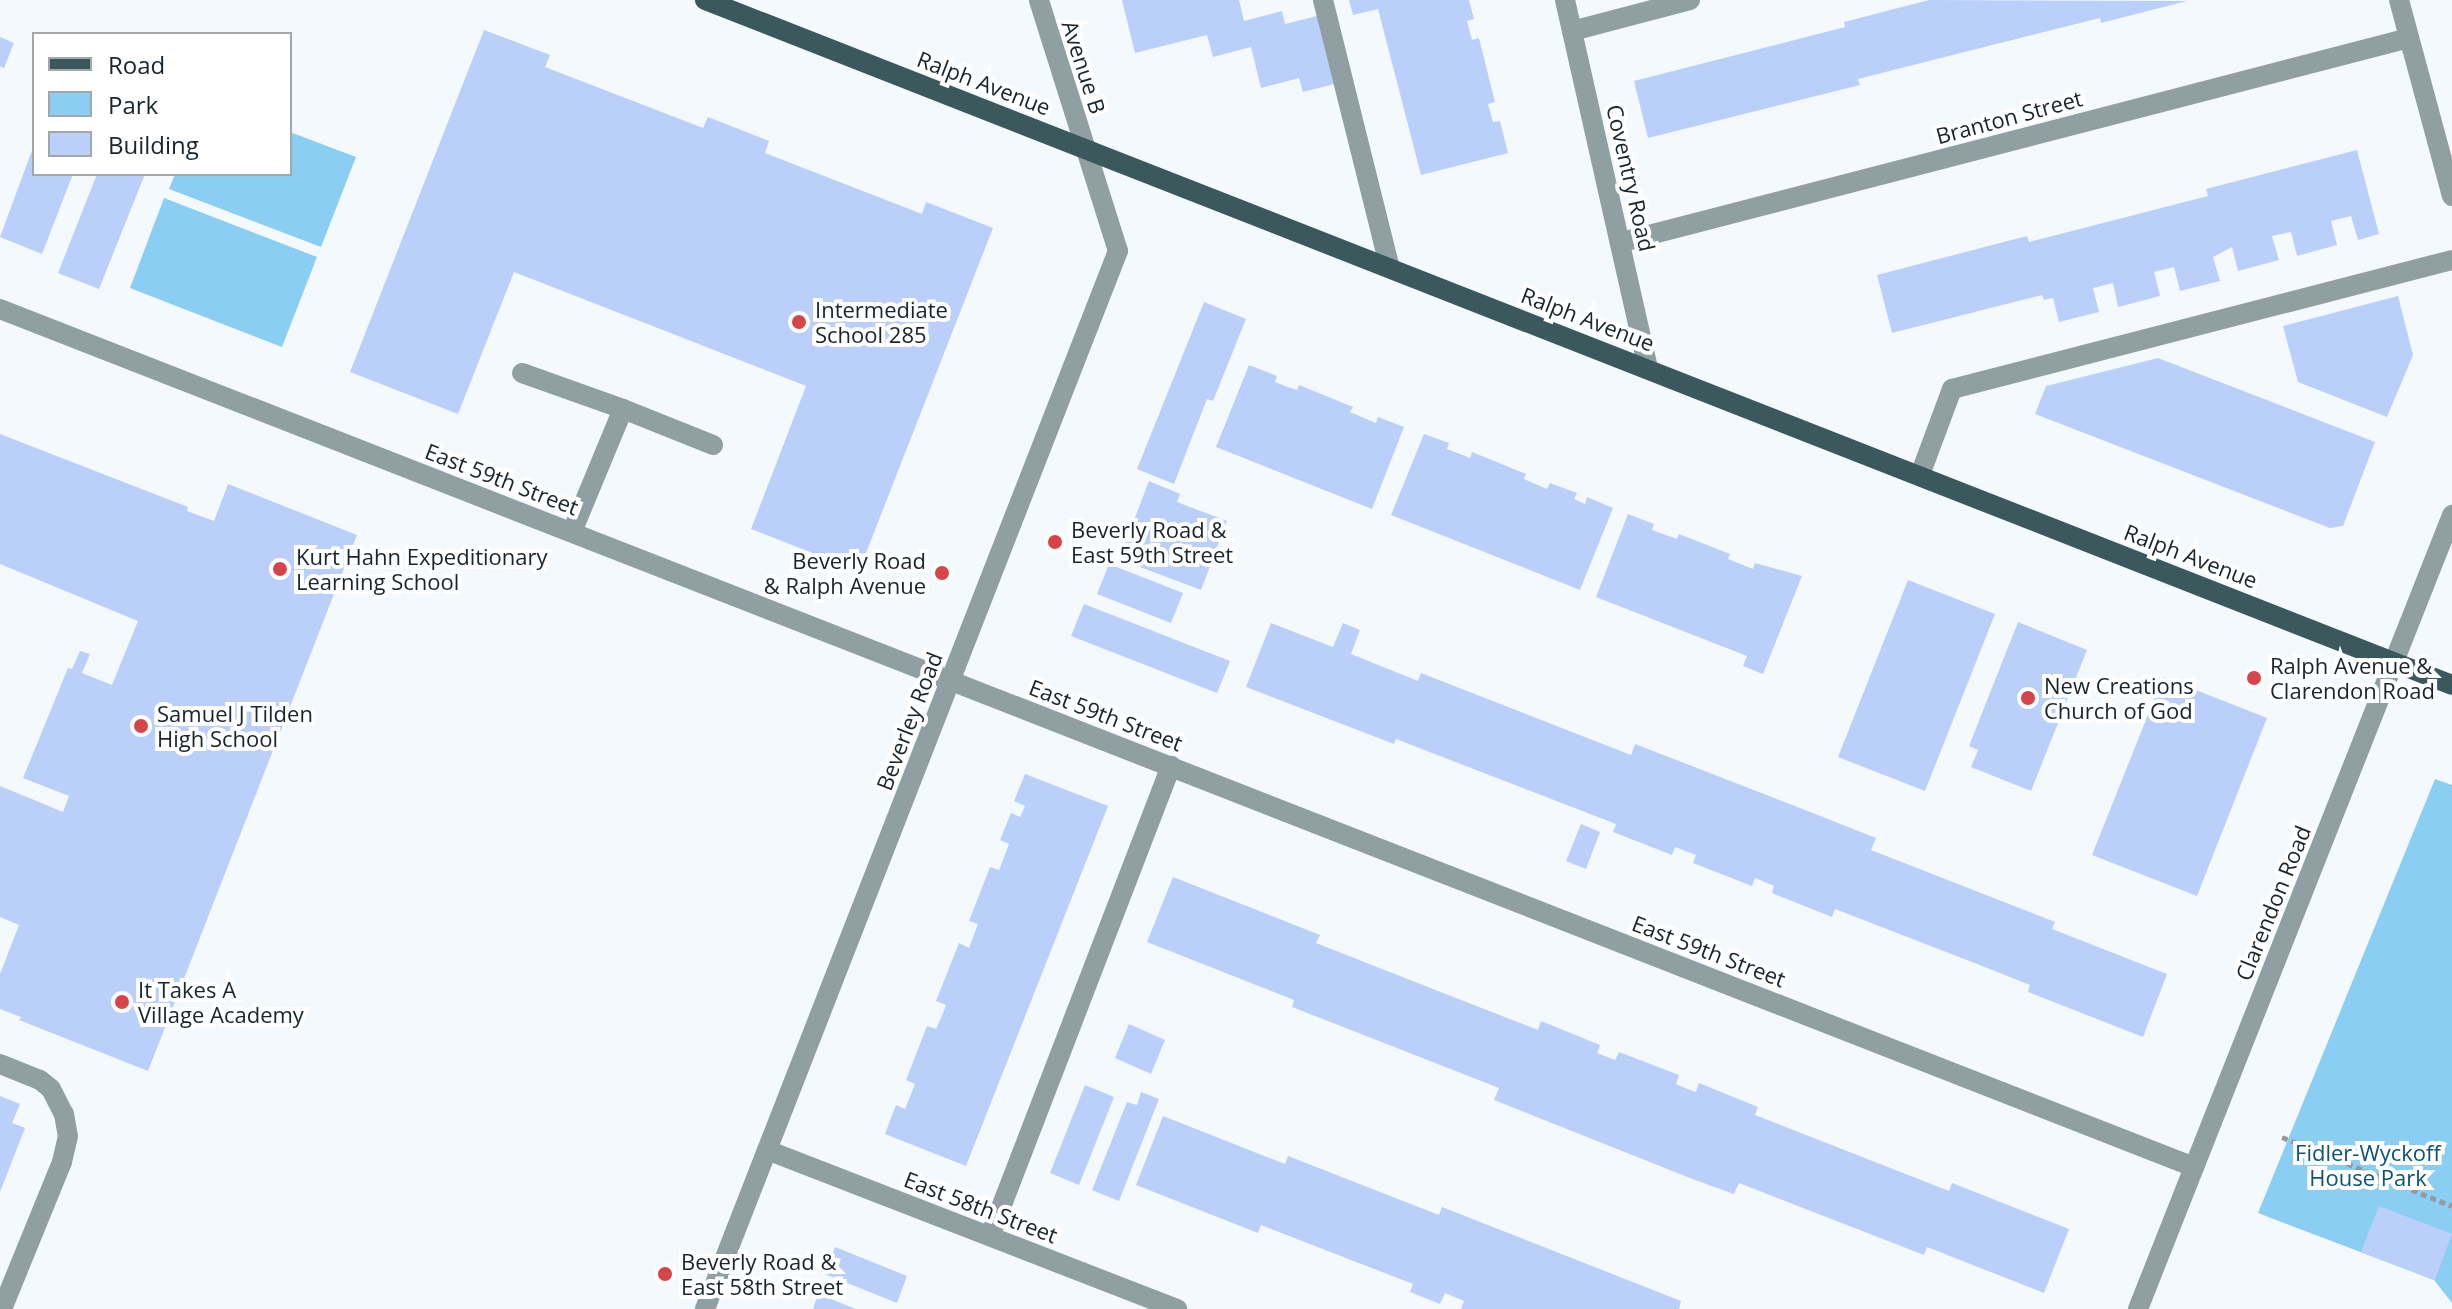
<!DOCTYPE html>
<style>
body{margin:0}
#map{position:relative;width:2452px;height:1309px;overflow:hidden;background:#f3f9fd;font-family:"Open Sans",sans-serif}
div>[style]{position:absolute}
.green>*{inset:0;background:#8acef4}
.building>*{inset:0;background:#bad0fb}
.path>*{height:5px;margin-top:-2.5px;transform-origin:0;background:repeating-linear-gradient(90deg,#939ba0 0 6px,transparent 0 10px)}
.minor>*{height:20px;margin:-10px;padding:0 10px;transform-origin:10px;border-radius:10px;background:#90a0a2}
.major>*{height:20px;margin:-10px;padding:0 10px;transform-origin:10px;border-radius:10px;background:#3b595c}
.dots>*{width:22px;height:22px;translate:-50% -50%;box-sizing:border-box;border:4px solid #fff;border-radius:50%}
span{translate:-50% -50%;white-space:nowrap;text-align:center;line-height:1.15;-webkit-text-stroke:8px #fff;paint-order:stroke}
.street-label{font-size:22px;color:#19242b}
.poi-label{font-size:22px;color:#19242b}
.left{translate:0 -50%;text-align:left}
.right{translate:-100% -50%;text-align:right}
.park-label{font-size:22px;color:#0d5373}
.legend{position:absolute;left:32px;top:32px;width:260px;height:144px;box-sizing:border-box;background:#fff;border:2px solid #a3a7aa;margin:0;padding:10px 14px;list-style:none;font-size:24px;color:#19242b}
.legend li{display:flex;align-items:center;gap:16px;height:40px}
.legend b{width:40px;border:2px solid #a3a7aa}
</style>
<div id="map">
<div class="green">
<div style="clip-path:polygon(290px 132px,356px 157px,321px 247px,169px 189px,175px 174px,290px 174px)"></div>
<div style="clip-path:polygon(164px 198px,317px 257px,282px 347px,130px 288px)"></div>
<div style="clip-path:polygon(2435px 779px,2452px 785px,2452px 1303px,2434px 1280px,2258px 1213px)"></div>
</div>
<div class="building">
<div style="clip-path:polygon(1122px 0,1239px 0,1244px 21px,1282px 11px,1285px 24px,1321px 15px,1338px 83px,1303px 92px,1299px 78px,1261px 88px,1251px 47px,1213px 57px,1207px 35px,1135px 53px)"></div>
<div style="clip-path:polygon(1349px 0,1469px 0,1474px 19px,1467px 21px,1472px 40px,1479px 38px,1495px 102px,1488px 104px,1493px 122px,1500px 121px,1508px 153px,1421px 175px,1378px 9px,1353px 15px)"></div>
<div style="clip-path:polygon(1929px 0,2187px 1px,2101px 23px,2100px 18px,1917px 64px,1858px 79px,1860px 85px,1648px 138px,1634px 81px,1845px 27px,1844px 22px)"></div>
<div style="clip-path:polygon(484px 30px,550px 55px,545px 67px,703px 128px,708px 117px,769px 141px,765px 153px,922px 214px,926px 202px,993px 228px,859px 571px,751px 529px,806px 386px,514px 272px,458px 414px,350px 372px)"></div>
<div style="clip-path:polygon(0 37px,14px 43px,4px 68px,0 66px)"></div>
<div style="clip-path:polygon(34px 145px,34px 174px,73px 174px,42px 254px,0 237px)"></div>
<div style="clip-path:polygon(2357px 150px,2379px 234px,2358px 240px,2351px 216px,2331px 221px,2337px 245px,2297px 256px,2291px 232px,2272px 236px,2279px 260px,2238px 271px,2232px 247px,2213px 257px,2220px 281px,2180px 291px,2174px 267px,2154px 272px,2160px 296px,2118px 307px,2113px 283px,2093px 288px,2099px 312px,2059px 322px,2053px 298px,2044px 300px,2042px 295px,1892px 333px,1877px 275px,2027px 236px,2029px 242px,2208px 196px,2206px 189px)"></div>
<div style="clip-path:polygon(97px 174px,145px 174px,99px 289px,58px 273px)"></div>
<div style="clip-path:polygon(2398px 296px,2413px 355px,2387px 417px,2298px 382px,2283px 326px)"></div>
<div style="clip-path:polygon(1204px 302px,1246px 319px,1213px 401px,1207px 399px,1174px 484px,1137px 469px)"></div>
<div style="clip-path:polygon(2158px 358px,2375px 442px,2343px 526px,2330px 528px,2035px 414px,2046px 386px)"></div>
<div style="clip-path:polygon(1249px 365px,1277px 376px,1275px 382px,1285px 386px,1297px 390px,1299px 385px,1353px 407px,1350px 412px,1376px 423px,1378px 417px,1404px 427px,1372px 509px,1216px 447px)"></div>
<div style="clip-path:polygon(0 434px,188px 507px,187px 511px,214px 521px,228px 484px,357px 535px,148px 1071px,19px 1020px,21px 1017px,0 1009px,0 974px,19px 925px,0 917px,0 786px,63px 812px,69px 796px,23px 778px,68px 668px,72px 669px,80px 651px,90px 654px,82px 673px,112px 685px,138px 621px,0 564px)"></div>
<div style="clip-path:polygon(1424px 434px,1449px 443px,1447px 449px,1470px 458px,1472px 452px,1526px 474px,1524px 479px,1547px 489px,1550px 483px,1577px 493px,1574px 499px,1585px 504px,1587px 497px,1613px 508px,1580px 590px,1391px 515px)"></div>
<div style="clip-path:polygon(1149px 481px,1180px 494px,1177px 502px,1227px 521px,1201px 590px,1119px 559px)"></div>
<div style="clip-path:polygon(1628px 514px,1654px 524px,1652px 530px,1677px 539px,1679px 534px,1730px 554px,1728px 559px,1753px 569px,1755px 563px,1802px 576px,1763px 674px,1743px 666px,1747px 656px,1596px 597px)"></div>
<div style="clip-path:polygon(1109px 564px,1183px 593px,1171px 623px,1097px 594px)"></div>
<div style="clip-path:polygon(1908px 580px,1995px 614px,1925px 791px,1838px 757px)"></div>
<div style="clip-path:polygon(1084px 604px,1230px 661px,1217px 693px,1071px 636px)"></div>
<div style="clip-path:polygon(2018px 622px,2087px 650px,2031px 791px,1971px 767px,1978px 750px,1969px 746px)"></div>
<div style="clip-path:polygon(1271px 623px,1333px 647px,1343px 623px,1360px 630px,1351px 654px,1418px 681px,1421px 673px,1631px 755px,1635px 744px,1795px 806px,1876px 838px,1871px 850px,2055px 922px,2052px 929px,2167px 974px,2143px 1037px,2028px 992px,2030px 985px,1972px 962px,1835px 909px,1832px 917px,1772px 893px,1774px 886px,1755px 878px,1752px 886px,1693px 863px,1696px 855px,1675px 847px,1672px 855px,1613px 832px,1616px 824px,1396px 739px,1394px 744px,1246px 687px)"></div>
<div style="clip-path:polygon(2163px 677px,2267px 718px,2197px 896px,2092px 855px)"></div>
<div style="clip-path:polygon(1025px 774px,1108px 806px,966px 1166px,885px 1134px,896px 1105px,905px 1109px,915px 1084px,906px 1080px,927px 1026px,936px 1029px,941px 1018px,946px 1005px,936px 1001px,959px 943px,969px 948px,978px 924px,969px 921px,990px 867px,999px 870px,1003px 860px,1009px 844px,1000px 840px,1011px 813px,1020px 817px,1025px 806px,1014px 801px)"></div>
<div style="clip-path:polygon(1581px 824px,1600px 832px,1586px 869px,1566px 861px)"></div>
<div style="clip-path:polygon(1173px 877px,1320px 935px,1316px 943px,1433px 989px,1538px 1030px,1541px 1021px,1600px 1045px,1597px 1053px,1615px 1060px,1619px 1052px,1679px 1075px,1676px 1084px,1685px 1088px,1696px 1092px,1699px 1083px,1758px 1107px,1755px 1115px,1949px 1191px,1952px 1183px,2069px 1229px,2044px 1293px,1927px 1247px,1924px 1255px,1739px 1183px,1734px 1194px,1695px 1180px,1494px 1100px,1499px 1088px,1292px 1007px,1294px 1000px,1147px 942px)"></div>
<div style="clip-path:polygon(1129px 1024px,1165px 1040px,1151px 1074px,1115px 1058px)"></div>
<div style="clip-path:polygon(1085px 1085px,1114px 1097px,1079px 1185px,1050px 1173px)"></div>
<div style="clip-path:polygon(1141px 1092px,1159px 1099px,1119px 1201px,1092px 1190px,1127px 1102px,1137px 1105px)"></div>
<div style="clip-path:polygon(0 1096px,20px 1104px,12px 1123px,25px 1128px,0 1192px)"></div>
<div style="clip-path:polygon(1163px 1116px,1285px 1164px,1288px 1156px,1439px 1215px,1442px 1207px,1681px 1301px,1679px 1309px,1461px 1309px,1464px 1301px,1445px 1293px,1440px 1304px,1410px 1292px,1413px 1284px,1351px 1260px,1261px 1225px,1258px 1233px,1136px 1185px)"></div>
<div style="clip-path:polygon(2379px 1206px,2452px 1234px,2435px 1280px,2361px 1252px)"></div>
<div style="clip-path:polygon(835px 1247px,907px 1276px,897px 1303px,825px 1274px)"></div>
<div style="clip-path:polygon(818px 1294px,856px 1309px,813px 1309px)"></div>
</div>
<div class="path">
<div style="left:2282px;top:1137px;width:183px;rotate:22.1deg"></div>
</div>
<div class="minor">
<div style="left:1323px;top:0;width:276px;rotate:76deg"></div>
<div style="left:1565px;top:0;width:377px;rotate:77.3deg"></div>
<div style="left:2399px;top:0;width:203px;rotate:74.9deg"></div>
<div style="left:1572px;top:31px;width:122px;rotate:-14.7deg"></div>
<div style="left:1622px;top:242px;width:813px;rotate:-14.53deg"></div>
<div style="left:0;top:309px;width:2356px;rotate:21.36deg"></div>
<div style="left:522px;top:373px;width:107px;rotate:19.6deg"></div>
<div style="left:1920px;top:475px;width:92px;rotate:-69.6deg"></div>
<div style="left:1952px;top:389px;width:516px;rotate:-14.47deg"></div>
<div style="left:572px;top:532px;width:133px;rotate:-67.5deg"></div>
<div style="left:623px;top:409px;width:97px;rotate:21.8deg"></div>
<div style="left:0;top:1064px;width:43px;rotate:21.8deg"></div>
<div style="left:40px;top:1080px;width:14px;rotate:39deg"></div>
<div style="left:51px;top:1089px;width:28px;rotate:63deg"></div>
<div style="left:64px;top:1114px;width:22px;rotate:80deg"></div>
<div style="left:68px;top:1136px;width:27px;rotate:103deg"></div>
<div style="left:62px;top:1162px;width:159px;rotate:112.2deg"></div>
<div style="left:767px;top:1150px;width:440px;rotate:21.2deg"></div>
<div style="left:990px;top:1236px;width:504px;rotate:-68.94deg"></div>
<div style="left:705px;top:1309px;width:1136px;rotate:-68.68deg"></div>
<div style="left:1118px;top:251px;width:263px;rotate:-107.5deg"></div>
<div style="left:2138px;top:1309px;width:854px;rotate:-68.42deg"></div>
</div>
<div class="major">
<div style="left:705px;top:0;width:1876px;rotate:21.41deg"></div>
</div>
<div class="dots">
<div style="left:799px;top:322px;background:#d5454a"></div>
<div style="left:1055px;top:542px;background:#d5454a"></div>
<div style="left:280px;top:569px;background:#d5454a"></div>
<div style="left:942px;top:573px;background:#d5454a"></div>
<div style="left:2254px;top:678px;background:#d5454a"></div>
<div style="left:2028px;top:698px;background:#d5454a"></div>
<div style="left:141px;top:726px;background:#d5454a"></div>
<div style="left:122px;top:1002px;background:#d5454a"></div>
<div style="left:665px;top:1274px;background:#d5454a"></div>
</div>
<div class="street-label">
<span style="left:1084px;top:67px;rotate:72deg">Avenue B</span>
<span style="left:984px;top:83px;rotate:21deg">Ralph Avenue</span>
<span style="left:2009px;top:117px;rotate:-15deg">Branton Street</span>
<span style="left:1631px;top:178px;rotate:77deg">Coventry Road</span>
<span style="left:1588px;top:319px;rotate:21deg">Ralph Avenue</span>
<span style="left:502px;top:479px;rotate:21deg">East 59th Street</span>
<span style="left:2191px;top:556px;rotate:21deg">Ralph Avenue</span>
<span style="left:1106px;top:715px;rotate:21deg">East 59th Street</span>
<span style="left:909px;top:721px;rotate:-69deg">Beverley Road</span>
<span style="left:2273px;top:903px;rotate:-68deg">Clarendon Road</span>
<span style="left:1709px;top:951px;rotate:21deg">East 59th Street</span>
<span style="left:981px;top:1207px;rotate:21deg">East 58th Street</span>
</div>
<div class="poi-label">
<span class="left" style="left:815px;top:322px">Intermediate<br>School 285</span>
<span class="left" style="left:1071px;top:542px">Beverly Road &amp;<br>East 59th Street</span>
<span class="left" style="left:296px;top:569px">Kurt Hahn Expeditionary<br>Learning School</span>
<span class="right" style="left:926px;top:573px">Beverly Road<br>&amp; Ralph Avenue</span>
<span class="left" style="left:2270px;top:678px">Ralph Avenue &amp;<br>Clarendon Road</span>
<span class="left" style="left:2044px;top:698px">New Creations<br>Church of God</span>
<span class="left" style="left:157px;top:726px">Samuel J Tilden<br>High School</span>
<span class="left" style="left:138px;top:1002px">It Takes A<br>Village Academy</span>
<span class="left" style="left:681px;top:1274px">Beverly Road &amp;<br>East 58th Street</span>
</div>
<div class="park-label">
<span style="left:2368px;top:1165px">Fidler-Wyckoff<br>House Park</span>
</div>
<ul class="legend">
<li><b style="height:10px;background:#3b595c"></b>Road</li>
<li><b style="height:22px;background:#8acef4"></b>Park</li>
<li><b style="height:22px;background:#bad0fb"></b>Building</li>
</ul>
</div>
